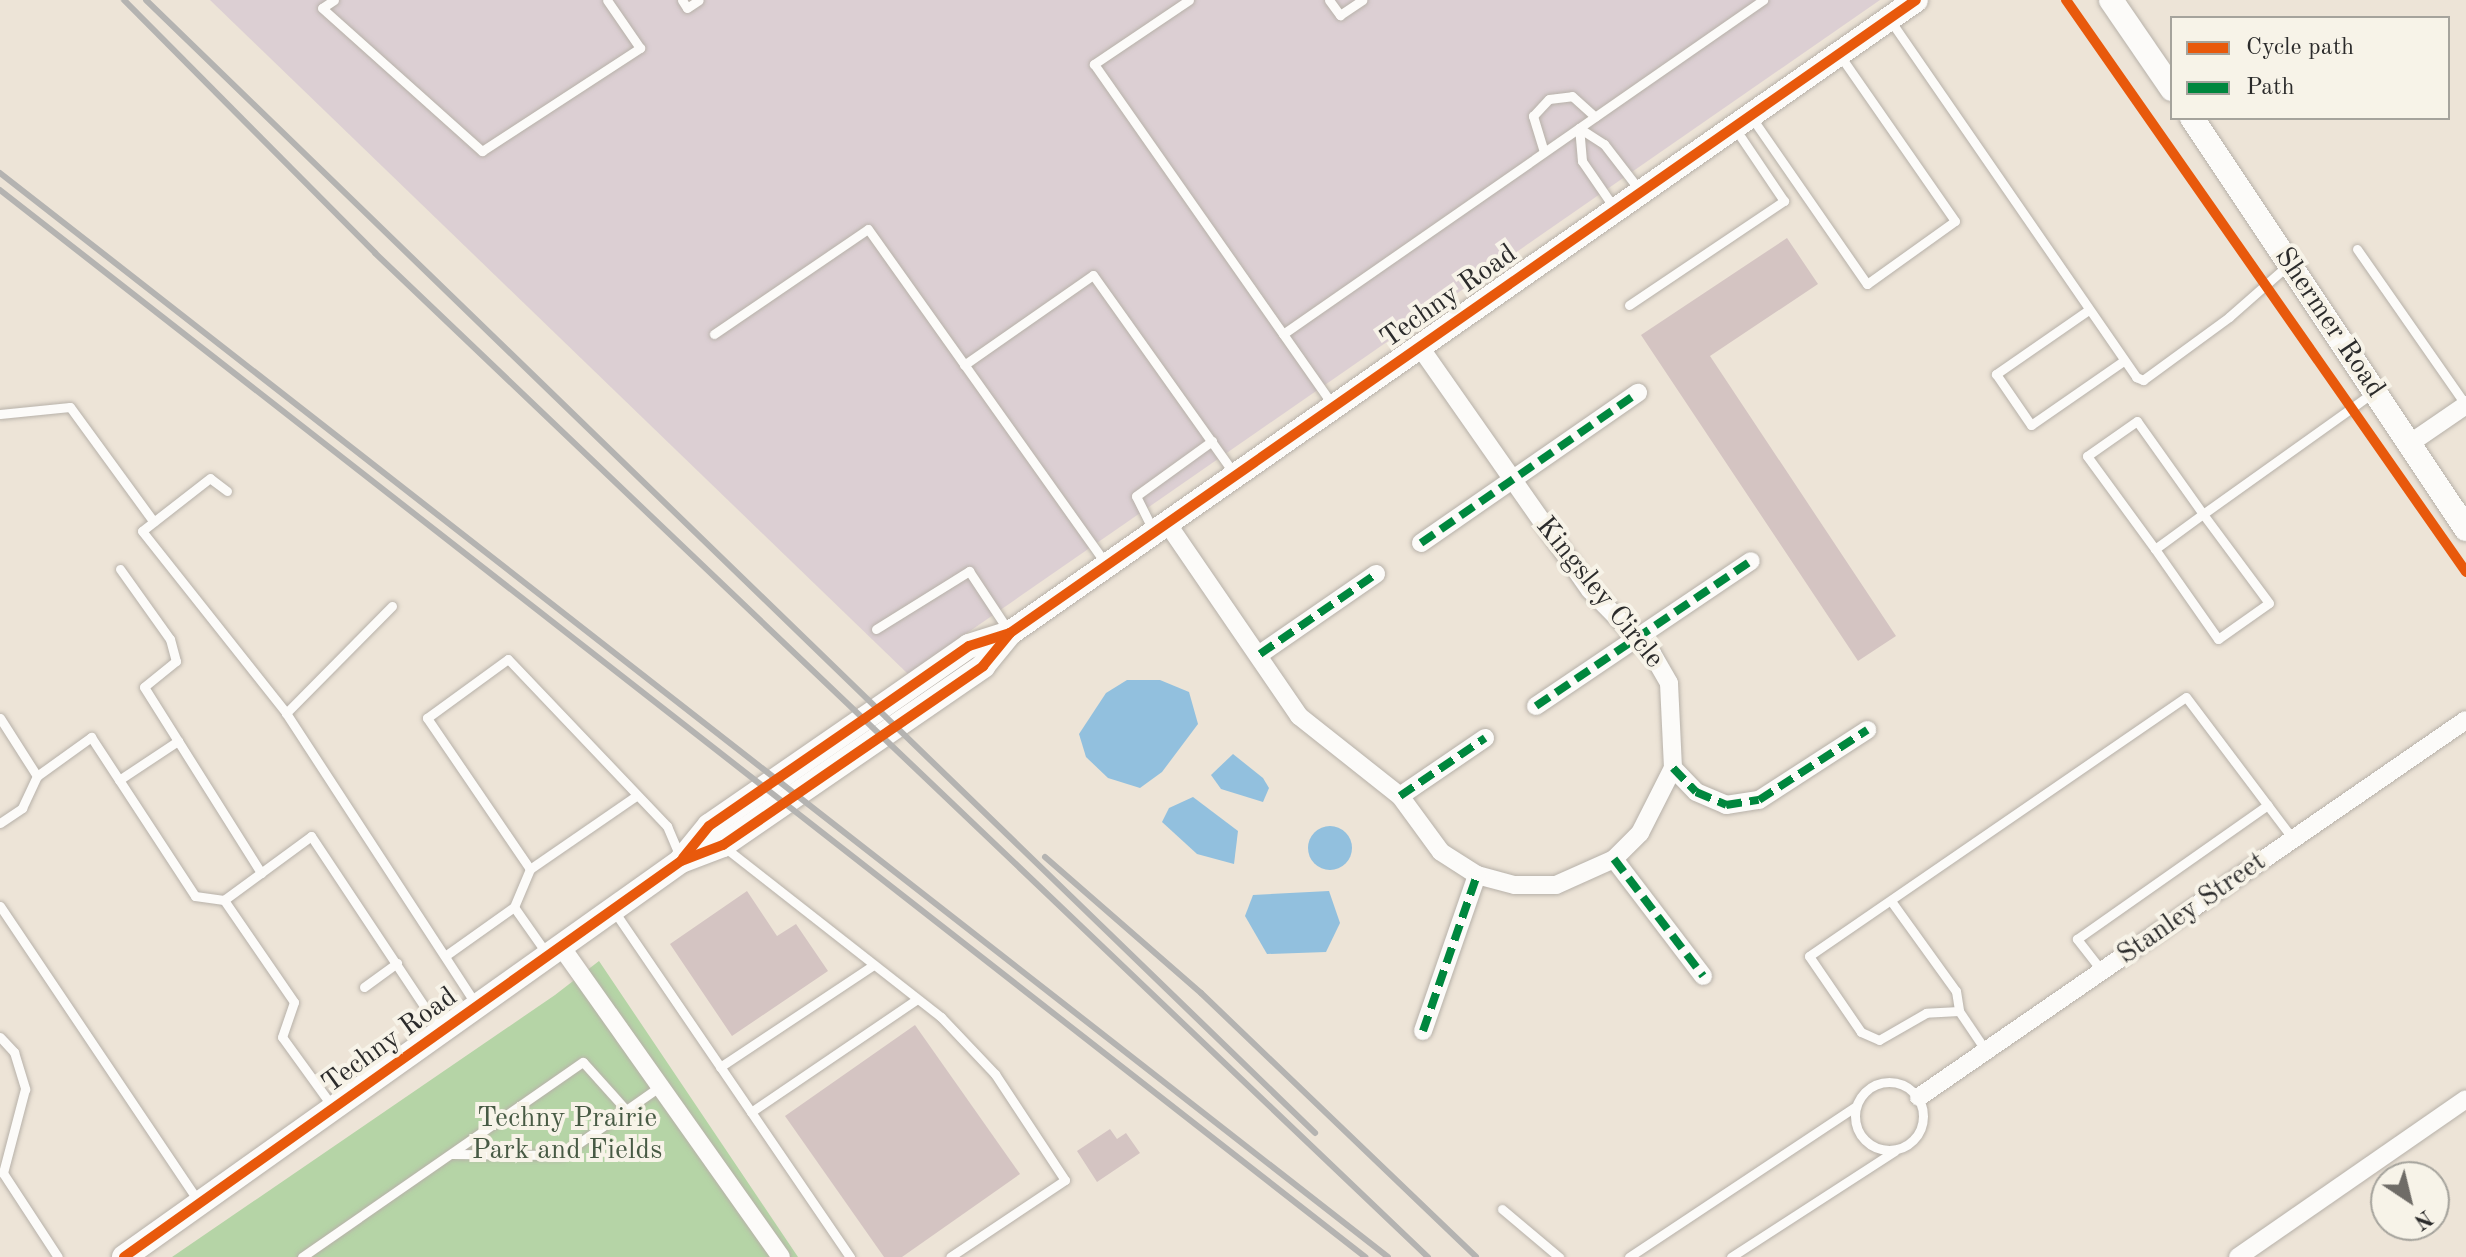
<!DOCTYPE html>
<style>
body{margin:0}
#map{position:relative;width:2466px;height:1257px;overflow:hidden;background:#ede4d7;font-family:"Old Standard TT",serif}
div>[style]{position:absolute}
.industrial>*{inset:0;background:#dccfd3}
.green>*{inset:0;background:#b5d4a6}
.water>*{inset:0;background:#92c0de}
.round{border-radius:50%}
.building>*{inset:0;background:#d4c4c2}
.roads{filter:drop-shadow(0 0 2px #b7b1a9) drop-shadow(0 0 2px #b7b1a9)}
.service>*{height:9px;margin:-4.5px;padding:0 4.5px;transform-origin:4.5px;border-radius:4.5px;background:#fcfbf9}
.service>.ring{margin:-4.5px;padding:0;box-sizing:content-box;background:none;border:9px solid #fcfbf9;border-radius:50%}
.minor>*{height:18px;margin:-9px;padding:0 9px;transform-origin:9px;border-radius:9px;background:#fcfbf9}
.secondary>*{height:24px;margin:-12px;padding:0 12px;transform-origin:12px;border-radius:12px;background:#fcfbf9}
.rail>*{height:6px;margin:-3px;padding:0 3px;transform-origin:3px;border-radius:3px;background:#b4b3b1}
.quiet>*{height:8px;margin-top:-4px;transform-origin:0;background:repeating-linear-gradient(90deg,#00873e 0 16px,transparent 0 24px)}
.cycleway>*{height:10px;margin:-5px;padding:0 5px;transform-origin:5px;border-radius:5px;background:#e8590c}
span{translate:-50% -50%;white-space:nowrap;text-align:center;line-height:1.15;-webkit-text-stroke:8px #f7f3e8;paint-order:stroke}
.street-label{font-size:28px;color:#2b2b2b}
.park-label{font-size:28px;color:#475a44}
.legend{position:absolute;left:2170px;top:16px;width:280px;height:104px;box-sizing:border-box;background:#f7f3e8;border:2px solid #a5a39c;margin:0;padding:10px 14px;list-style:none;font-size:24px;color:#2b2b2b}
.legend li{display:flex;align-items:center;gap:16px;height:40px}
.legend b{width:40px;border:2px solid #a5a39c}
.north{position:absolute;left:2370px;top:1161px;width:80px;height:80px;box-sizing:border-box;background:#f7f3e8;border:2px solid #a5a39c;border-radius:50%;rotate:145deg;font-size:22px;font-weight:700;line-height:32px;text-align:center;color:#2b2b2b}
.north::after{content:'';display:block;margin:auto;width:28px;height:36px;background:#6f6c67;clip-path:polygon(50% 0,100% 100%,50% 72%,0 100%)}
</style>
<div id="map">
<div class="industrial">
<div style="clip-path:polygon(210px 0,1880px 0,908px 674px)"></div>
</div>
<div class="green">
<div style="clip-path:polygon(599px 961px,798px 1257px,172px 1257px,555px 995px)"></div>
</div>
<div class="water">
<div style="clip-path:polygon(1127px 680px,1160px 680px,1189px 692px,1198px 724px,1162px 772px,1140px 788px,1108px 778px,1086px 757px,1079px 734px,1106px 693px)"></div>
<div style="clip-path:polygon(1233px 754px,1263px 778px,1269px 788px,1263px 802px,1221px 789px,1211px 775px)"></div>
<div style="clip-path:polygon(1193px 797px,1238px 831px,1234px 864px,1197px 854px,1162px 822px,1169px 808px)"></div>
<div class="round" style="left:1308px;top:826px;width:44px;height:44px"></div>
<div style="clip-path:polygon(1329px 891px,1340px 923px,1326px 952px,1267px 954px,1245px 916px,1253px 895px)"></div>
</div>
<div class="building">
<div style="clip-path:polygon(1787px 238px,1818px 284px,1710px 356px,1896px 636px,1858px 661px,1641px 335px)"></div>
<div style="clip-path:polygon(747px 891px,777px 936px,796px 924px,828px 971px,732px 1036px,670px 944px)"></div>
<div style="clip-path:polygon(915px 1025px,1020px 1174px,902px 1257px,884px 1257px,785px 1116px)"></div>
<div style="clip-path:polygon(1110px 1129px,1117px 1139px,1126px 1133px,1140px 1153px,1097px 1182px,1077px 1151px)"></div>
</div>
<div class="roads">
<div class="service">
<div style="left:334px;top:0;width:14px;rotate:146deg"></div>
<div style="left:322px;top:8px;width:215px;rotate:41.8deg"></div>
<div style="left:482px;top:151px;width:189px;rotate:-33.1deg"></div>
<div style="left:640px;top:48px;width:58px;rotate:-124.5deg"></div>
<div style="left:682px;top:0;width:9px;rotate:58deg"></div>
<div style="left:687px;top:8px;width:14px;rotate:-34deg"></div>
<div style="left:1189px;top:0;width:115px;rotate:146deg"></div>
<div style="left:1094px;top:64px;width:419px;rotate:55deg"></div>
<div style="left:1329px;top:0;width:19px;rotate:54deg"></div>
<div style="left:1340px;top:15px;width:27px;rotate:-34deg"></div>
<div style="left:1890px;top:20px;width:434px;rotate:55.4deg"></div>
<div style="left:2136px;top:377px;width:8px;rotate:23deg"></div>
<div style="left:2143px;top:380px;width:107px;rotate:-36.2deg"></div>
<div style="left:2229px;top:317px;width:77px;rotate:-41.3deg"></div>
<div style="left:1752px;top:118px;width:202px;rotate:55.3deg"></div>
<div style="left:1867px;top:284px;width:108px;rotate:-35.6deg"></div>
<div style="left:1955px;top:221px;width:200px;rotate:-124.8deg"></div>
<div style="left:1544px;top:152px;width:38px;rotate:-107deg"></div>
<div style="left:1533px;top:116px;width:23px;rotate:-47deg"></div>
<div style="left:1549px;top:99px;width:23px;rotate:-7deg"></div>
<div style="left:1572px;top:96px;width:31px;rotate:42deg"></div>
<div style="left:1615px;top:209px;width:58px;rotate:-124.5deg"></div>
<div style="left:1582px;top:161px;width:33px;rotate:-95deg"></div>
<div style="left:1579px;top:128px;width:30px;rotate:33deg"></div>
<div style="left:1604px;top:144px;width:61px;rotate:52.4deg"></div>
<div style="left:2357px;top:249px;width:190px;rotate:55.1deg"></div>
<div style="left:1629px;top:305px;width:187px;rotate:-33.9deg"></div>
<div style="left:1784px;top:201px;width:89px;rotate:-124deg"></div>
<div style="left:2087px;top:311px;width:111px;rotate:145.3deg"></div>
<div style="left:1996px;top:374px;width:62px;rotate:55.5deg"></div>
<div style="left:2031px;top:425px;width:111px;rotate:-34.7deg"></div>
<div style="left:714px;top:334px;width:186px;rotate:-34.3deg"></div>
<div style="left:868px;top:229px;width:412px;rotate:54.6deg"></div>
<div style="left:1283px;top:334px;width:585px;rotate:-34.83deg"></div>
<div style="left:964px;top:365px;width:157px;rotate:-34.9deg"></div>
<div style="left:1093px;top:275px;width:245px;rotate:54.6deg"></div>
<div style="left:0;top:414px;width:70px;rotate:-5.7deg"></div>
<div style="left:70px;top:407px;width:142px;rotate:53.9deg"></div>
<div style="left:227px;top:491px;width:21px;rotate:-143deg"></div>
<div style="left:210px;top:478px;width:86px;rotate:142.1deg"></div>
<div style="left:142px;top:531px;width:232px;rotate:51.6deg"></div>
<div style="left:1154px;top:532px;width:40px;rotate:-116.6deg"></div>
<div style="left:1136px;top:496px;width:94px;rotate:-35.9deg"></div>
<div style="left:2155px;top:549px;width:110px;rotate:55deg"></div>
<div style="left:2218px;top:639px;width:62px;rotate:-35.2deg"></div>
<div style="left:2269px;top:603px;width:111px;rotate:-126.6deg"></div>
<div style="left:2203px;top:514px;width:114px;rotate:-125.4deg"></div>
<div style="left:2137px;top:421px;width:61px;rotate:145deg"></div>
<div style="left:2087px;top:456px;width:115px;rotate:53.8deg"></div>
<div style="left:2155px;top:549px;width:59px;rotate:-36.1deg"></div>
<div style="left:2203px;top:514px;width:184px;rotate:-35.5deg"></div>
<div style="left:2353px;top:407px;width:26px;rotate:-36deg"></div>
<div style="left:120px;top:569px;width:86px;rotate:54.5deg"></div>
<div style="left:170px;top:639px;width:23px;rotate:75deg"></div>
<div style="left:176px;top:661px;width:41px;rotate:140.9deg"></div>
<div style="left:144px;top:687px;width:220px;rotate:57.8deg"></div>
<div style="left:392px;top:606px;width:151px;rotate:134.7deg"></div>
<div style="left:286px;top:713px;width:348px;rotate:56.9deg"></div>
<div style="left:876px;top:629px;width:110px;rotate:-31.9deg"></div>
<div style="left:969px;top:571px;width:71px;rotate:56.5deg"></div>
<div style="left:0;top:718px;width:69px;rotate:57.5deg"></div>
<div style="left:37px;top:776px;width:67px;rotate:-35.8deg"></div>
<div style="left:91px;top:737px;width:190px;rotate:56.8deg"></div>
<div style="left:195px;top:896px;width:29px;rotate:8deg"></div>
<div style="left:119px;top:780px;width:71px;rotate:-33.5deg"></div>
<div style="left:0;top:823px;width:27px;rotate:-34deg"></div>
<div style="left:22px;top:808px;width:35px;rotate:-65deg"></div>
<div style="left:723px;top:846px;width:277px;rotate:38.1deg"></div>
<div style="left:941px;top:1017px;width:79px;rotate:46.5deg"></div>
<div style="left:995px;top:1074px;width:127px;rotate:56.6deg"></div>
<div style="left:1065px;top:1180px;width:138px;rotate:146.2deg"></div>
<div style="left:530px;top:869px;width:129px;rotate:-34.6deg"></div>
<div style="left:1891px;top:901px;width:111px;rotate:54.2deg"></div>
<div style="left:1956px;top:991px;width:20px;rotate:81deg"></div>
<div style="left:1959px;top:1011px;width:48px;rotate:56deg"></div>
<div style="left:0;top:906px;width:355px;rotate:56.1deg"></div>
<div style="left:614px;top:911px;width:419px;rotate:55.7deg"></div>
<div style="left:547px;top:954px;width:57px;rotate:-125.1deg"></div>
<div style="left:514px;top:907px;width:41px;rotate:-67.2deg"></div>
<div style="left:530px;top:869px;width:183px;rotate:-124.3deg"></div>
<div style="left:427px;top:718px;width:100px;rotate:-36.1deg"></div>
<div style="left:508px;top:659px;width:231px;rotate:46.4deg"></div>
<div style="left:667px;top:826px;width:34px;rotate:67deg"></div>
<div style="left:445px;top:956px;width:85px;rotate:-35.4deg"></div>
<div style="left:2102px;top:971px;width:41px;rotate:-128deg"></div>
<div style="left:2077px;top:939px;width:233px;rotate:-35.1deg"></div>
<div style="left:364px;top:987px;width:41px;rotate:-36deg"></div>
<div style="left:1959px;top:1011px;width:33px;rotate:177deg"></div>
<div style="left:1926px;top:1013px;width:54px;rotate:150.1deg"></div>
<div style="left:1879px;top:1040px;width:20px;rotate:-156deg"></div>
<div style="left:1861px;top:1032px;width:92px;rotate:-124.4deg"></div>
<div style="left:1809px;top:956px;width:457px;rotate:-34.5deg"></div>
<div style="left:2186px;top:697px;width:178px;rotate:53deg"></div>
<div style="left:0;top:1037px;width:21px;rotate:47deg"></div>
<div style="left:14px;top:1052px;width:39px;rotate:73deg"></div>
<div style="left:25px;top:1089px;width:87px;rotate:104.7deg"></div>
<div style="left:3px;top:1173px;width:100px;rotate:56.8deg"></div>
<div style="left:720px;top:1067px;width:182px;rotate:-33.6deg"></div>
<div class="ring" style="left:1855px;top:1082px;width:59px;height:59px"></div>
<div style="left:332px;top:1106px;width:85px;rotate:-125.9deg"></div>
<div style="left:282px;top:1037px;width:37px;rotate:-71deg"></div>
<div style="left:294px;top:1002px;width:124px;rotate:-124.5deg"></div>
<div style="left:224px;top:900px;width:108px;rotate:-36.3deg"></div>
<div style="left:311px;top:836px;width:233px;rotate:56.4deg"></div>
<div style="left:751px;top:1112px;width:201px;rotate:-34.2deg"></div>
<div style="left:452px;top:1154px;width:110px;rotate:0.5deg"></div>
<div style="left:562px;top:1155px;width:122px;rotate:-35deg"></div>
<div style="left:1502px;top:1209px;width:75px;rotate:40.1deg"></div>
<div style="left:302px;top:1257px;width:342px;rotate:-34.8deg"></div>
<div style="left:583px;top:1062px;width:64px;rotate:48.1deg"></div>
<div style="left:1629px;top:1257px;width:271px;rotate:-33.6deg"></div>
<div style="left:1731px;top:1257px;width:195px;rotate:-32.9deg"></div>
</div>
<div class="minor">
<div style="left:2409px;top:444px;width:69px;rotate:-34.4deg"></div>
<div style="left:1167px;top:523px;width:234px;rotate:55.6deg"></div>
<div style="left:1299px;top:716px;width:129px;rotate:38.4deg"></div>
<div style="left:1400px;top:796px;width:69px;rotate:53.8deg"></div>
<div style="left:1441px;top:852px;width:43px;rotate:32.6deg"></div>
<div style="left:1477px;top:875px;width:39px;rotate:15deg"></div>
<div style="left:1515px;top:885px;width:41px"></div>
<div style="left:1556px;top:885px;width:64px;rotate:-24.1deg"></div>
<div style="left:1614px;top:859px;width:37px;rotate:-45deg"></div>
<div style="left:1640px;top:833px;width:73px;rotate:-63.1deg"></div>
<div style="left:1673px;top:768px;width:85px;rotate:-92.7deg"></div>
<div style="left:1669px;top:683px;width:34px;rotate:-120deg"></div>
<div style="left:1652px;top:653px;width:88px;rotate:-134.5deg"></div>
<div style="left:1590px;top:590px;width:297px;rotate:-125deg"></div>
<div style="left:1421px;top:543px;width:264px;rotate:-34.7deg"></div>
<div style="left:1260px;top:654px;width:141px;rotate:-34.6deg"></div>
<div style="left:1536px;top:706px;width:259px;rotate:-34deg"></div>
<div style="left:1673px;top:768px;width:33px;rotate:46deg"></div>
<div style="left:1696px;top:792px;width:33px;rotate:23deg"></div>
<div style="left:1726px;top:805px;width:33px;rotate:-9deg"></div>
<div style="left:1759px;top:800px;width:129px;rotate:-32.9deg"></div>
<div style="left:1400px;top:796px;width:103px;rotate:-34.3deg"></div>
<div style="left:1614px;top:859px;width:147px;rotate:52.7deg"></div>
<div style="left:560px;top:945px;width:382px;rotate:54.7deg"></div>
<div style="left:1423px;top:1031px;width:165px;rotate:-70.9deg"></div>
<div style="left:1919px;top:1097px;width:664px;rotate:-34.58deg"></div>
<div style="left:2238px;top:1257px;width:277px;rotate:-34.7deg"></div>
</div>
<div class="secondary">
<div style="left:2111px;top:0;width:108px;rotate:55.6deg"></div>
<div style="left:2192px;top:118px;width:494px;rotate:56.3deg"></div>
<div style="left:682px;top:859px;width:43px;rotate:-50.7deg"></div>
<div style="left:709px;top:826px;width:188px;rotate:-34.6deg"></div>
<div style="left:864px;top:719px;width:128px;rotate:-34.8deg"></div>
<div style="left:969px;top:646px;width:43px;rotate:-17.6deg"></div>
<div style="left:124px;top:1257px;width:683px;rotate:-35.41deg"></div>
<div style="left:681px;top:861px;width:45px;rotate:-20.9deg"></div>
<div style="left:723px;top:845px;width:316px;rotate:-34.5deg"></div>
<div style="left:983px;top:666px;width:43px;rotate:-50.7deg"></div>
<div style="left:1010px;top:633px;width:1105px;rotate:-34.94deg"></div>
</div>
</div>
<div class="rail">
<div style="left:124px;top:0;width:356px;rotate:45.2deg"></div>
<div style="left:375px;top:253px;width:1455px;rotate:43.64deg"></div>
<div style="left:146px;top:0;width:1628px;rotate:44.1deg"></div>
<div style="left:0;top:173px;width:1761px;rotate:37.99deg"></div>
<div style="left:0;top:190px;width:1733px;rotate:38.01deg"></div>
<div style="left:1045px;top:857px;width:207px;rotate:41.1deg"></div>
<div style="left:1201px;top:993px;width:381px;rotate:43.8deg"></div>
</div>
<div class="quiet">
<div style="left:1421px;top:543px;width:264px;rotate:-34.7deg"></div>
<div style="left:1260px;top:654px;width:141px;rotate:-34.6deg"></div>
<div style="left:1536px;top:706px;width:259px;rotate:-34deg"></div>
<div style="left:1673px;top:768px;width:33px;rotate:46deg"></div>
<div style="left:1696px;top:792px;width:33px;rotate:23deg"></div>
<div style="left:1726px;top:805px;width:33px;rotate:-9deg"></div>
<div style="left:1759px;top:800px;width:129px;rotate:-32.9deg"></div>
<div style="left:1400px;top:796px;width:103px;rotate:-34.3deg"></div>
<div style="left:1614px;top:859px;width:147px;rotate:52.7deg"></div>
<div style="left:1423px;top:1031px;width:165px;rotate:-70.9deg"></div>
</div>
<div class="cycleway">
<div style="left:2066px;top:0;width:698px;rotate:55.03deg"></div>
<div style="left:683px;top:858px;width:41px;rotate:-50.9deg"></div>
<div style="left:709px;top:826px;width:188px;rotate:-34.6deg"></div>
<div style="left:864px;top:719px;width:128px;rotate:-34.8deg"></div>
<div style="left:969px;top:646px;width:43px;rotate:-17.6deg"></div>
<div style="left:124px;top:1257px;width:683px;rotate:-35.41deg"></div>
<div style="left:681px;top:861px;width:45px;rotate:-20.9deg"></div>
<div style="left:723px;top:845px;width:316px;rotate:-34.5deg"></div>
<div style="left:983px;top:666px;width:43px;rotate:-50.7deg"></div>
<div style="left:1010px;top:633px;width:1105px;rotate:-34.94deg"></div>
</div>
<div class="street-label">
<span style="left:1449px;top:297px;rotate:-35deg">Techny Road</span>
<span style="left:2329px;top:323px;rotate:56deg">Shermer Road</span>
<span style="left:1599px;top:593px;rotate:51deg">Kingsley Circle</span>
<span style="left:2192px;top:909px;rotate:-35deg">Stanley Street</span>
<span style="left:390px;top:1041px;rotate:-36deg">Techny Road</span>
</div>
<div class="park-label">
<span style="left:567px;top:1135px">Techny Prairie<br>Park and Fields</span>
</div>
<ul class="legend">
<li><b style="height:10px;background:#e8590c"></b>Cycle path</li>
<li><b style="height:10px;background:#00873e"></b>Path</li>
</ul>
<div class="north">N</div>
</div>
